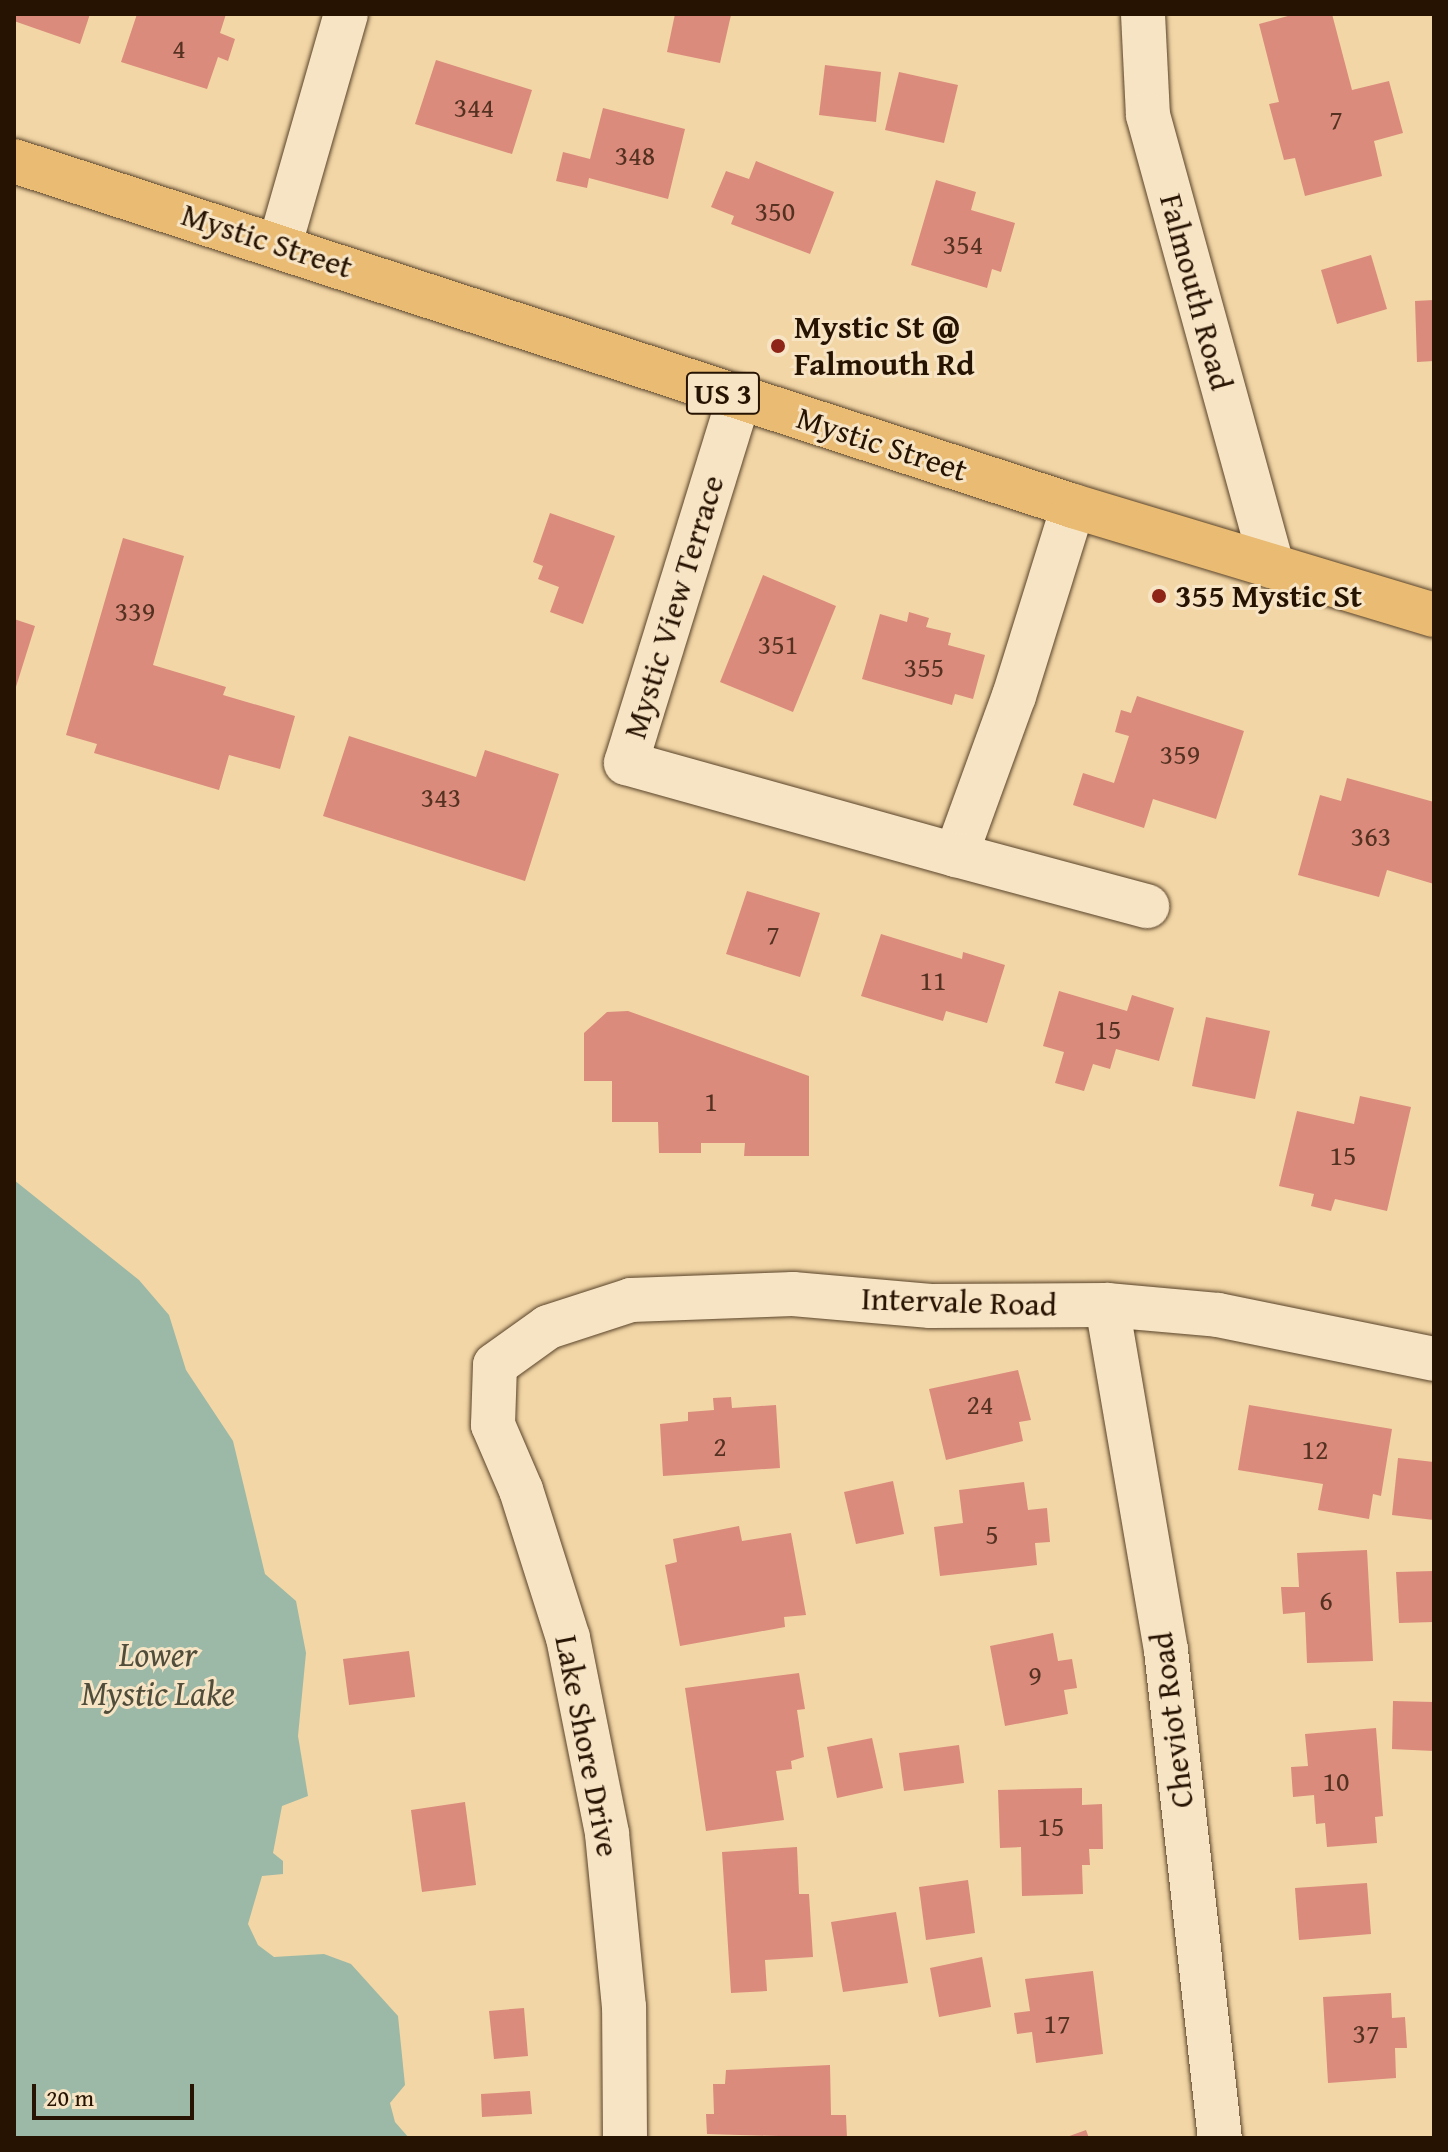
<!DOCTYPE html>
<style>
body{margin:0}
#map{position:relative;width:1448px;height:2152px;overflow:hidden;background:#f2d6a6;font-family:"Gentium Book Plus",serif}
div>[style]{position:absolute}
.water>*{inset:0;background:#9bb9a6}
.building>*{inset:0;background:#da8b7c}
.roads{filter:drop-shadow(0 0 2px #5a442a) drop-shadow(0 0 2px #5a442a)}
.minor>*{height:44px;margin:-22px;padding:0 22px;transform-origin:22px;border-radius:22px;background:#f7e4c5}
.trunk>*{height:44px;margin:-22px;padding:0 22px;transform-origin:22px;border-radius:22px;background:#e9bb73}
.dots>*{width:22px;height:22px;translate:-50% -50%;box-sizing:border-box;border:4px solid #f7e4c5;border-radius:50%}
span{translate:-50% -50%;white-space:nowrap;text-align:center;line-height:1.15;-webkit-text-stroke:6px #f7e4c5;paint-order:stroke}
.number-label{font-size:28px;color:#543120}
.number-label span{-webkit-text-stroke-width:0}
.shield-label span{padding:2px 6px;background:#f7e4c5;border:2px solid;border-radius:6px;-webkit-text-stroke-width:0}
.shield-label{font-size:30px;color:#271301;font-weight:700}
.street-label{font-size:32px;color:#271301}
.poi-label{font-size:32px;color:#271301;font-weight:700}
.left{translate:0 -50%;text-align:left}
.water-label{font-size:34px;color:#504d3b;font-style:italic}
.frame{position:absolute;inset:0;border:16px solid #271301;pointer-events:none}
.scale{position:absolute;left:32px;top:2084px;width:162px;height:36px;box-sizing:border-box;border:4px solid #271301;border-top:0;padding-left:10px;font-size:24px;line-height:28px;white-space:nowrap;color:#271301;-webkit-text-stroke:6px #f7e4c5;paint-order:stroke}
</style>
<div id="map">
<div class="water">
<div style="clip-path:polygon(14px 1180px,139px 1280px,169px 1315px,186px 1370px,233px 1441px,265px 1574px,296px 1601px,306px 1653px,298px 1736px,308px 1796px,282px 1806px,273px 1853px,283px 1861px,283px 1874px,262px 1876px,248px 1924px,258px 1945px,274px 1957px,324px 1954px,351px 1964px,398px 2016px,405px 2085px,390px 2103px,395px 2122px,409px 2138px,14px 2138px)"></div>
</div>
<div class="building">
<div style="clip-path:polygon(14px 14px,90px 14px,80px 44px,14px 21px)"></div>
<div style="clip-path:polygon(137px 14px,226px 14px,220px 33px,235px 39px,228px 61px,218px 57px,207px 89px,121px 62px)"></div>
<div style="clip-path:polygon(675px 14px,731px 15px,720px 63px,667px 52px)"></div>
<div style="clip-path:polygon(1295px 14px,1332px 14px,1352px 90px,1389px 81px,1403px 133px,1374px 141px,1382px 176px,1305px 196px,1295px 158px,1284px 160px,1269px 104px,1279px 102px,1259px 24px)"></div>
<div style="clip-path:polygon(436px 60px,532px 90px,512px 154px,415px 124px)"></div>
<div style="clip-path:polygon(825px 65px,881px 72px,876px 122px,819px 115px)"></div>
<div style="clip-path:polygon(899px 72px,958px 85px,944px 143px,885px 130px)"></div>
<div style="clip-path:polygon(603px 108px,685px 129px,668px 199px,589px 178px,587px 188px,556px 181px,563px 152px,590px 159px)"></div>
<div style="clip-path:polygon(756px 161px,834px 192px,810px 254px,731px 224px,734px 216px,711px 207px,726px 171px,749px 179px)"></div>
<div style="clip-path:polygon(936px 180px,976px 192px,971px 210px,1015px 223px,1001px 272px,992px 269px,987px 288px,911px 265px)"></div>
<div style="clip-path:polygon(1371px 255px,1387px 309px,1337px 324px,1321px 270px)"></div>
<div style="clip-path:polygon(1434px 300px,1434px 361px,1417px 362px,1415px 301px)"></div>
<div style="clip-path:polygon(550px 513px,615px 536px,583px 624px,550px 612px,559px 587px,538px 579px,543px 566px,533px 562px)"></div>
<div style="clip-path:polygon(123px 538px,184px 556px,153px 665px,226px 687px,223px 695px,295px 716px,280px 769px,229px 755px,219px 790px,94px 753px,97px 744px,66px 735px)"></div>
<div style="clip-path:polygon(763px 575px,836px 606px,793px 712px,720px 682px)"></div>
<div style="clip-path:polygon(909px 612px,929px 618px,926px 627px,951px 633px,948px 645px,985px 655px,973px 699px,955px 694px,952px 705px,862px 679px,880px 614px,907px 622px)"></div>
<div style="clip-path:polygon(14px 619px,35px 626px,15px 690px,14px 690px)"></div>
<div style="clip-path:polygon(1137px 696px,1244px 731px,1216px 819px,1153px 799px,1144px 828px,1073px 805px,1083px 773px,1114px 783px,1129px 736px,1115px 732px,1121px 710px,1131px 713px)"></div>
<div style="clip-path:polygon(349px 736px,476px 777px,485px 750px,559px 774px,525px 881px,323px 816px)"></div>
<div style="clip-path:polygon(1347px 778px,1434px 802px,1434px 884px,1387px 870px,1379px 897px,1298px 875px,1320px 795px,1341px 801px)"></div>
<div style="clip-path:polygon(747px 891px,820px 913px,800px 977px,726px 954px)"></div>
<div style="clip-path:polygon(881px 934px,962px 959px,963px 952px,1005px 965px,987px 1023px,946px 1011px,943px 1021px,861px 996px)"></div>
<div style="clip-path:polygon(1059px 991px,1127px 1011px,1132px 995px,1174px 1008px,1159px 1061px,1116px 1049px,1110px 1069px,1093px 1064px,1084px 1091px,1055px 1083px,1064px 1052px,1043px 1046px)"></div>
<div style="clip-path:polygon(628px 1011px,809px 1076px,809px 1156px,744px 1156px,745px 1143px,701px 1143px,701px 1153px,659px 1153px,658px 1122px,612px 1122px,612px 1081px,584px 1081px,584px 1033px,607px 1012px)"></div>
<div style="clip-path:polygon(1206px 1017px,1270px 1031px,1255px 1099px,1192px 1086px)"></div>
<div style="clip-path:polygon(1360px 1096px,1411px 1107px,1387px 1211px,1335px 1199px,1331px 1211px,1311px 1206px,1314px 1194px,1279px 1186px,1297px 1111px,1354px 1124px)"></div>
<div style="clip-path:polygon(1018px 1370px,1031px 1420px,1019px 1422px,1023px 1441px,946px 1460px,929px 1389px)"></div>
<div style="clip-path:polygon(731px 1397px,732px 1408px,776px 1405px,780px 1468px,663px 1476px,660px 1424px,688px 1421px,688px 1412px,714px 1410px,713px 1398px)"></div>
<div style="clip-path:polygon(1249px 1405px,1392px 1429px,1381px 1496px,1373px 1494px,1369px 1519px,1318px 1510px,1323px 1484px,1238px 1470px)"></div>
<div style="clip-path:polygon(1398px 1458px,1434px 1462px,1434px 1520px,1392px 1515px)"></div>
<div style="clip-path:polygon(893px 1481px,904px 1534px,856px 1544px,844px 1492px)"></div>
<div style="clip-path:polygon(1024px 1482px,1028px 1510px,1047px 1508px,1050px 1542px,1035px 1543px,1037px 1565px,940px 1576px,934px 1527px,963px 1523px,959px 1490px)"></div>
<div style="clip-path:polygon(739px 1526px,742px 1541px,791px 1533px,806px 1615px,784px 1617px,785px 1627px,680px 1646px,665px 1565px,677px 1562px,673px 1539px)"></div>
<div style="clip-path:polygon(1367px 1550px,1373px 1661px,1307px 1663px,1305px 1612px,1283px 1614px,1281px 1587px,1299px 1587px,1297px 1553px)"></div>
<div style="clip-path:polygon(1434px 1571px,1434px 1622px,1399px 1623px,1396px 1572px)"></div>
<div style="clip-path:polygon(1053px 1633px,1058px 1661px,1072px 1659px,1077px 1688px,1064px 1690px,1068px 1714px,1005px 1726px,990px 1646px)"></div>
<div style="clip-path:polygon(409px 1651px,415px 1697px,349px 1705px,343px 1659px)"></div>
<div style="clip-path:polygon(799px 1673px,805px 1709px,797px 1710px,804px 1757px,791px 1761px,792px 1769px,776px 1771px,784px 1820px,706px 1831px,685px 1688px)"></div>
<div style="clip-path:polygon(1393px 1701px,1434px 1702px,1434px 1751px,1392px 1749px)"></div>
<div style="clip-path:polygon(1376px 1728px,1383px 1816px,1375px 1817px,1377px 1843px,1327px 1847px,1325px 1823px,1316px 1824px,1314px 1795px,1293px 1797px,1291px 1767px,1308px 1766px,1305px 1734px)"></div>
<div style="clip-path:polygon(872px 1738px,883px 1788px,837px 1798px,827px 1747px)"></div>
<div style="clip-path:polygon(959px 1745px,964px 1783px,904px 1791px,899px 1753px)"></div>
<div style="clip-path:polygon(1082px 1788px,1082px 1805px,1102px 1804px,1103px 1849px,1089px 1849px,1090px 1865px,1082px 1865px,1083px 1894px,1022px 1896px,1021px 1847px,1000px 1848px,998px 1790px)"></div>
<div style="clip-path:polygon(465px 1802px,476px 1885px,422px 1892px,411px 1810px)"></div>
<div style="clip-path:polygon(797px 1847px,799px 1894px,809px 1894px,813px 1957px,765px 1960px,767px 1991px,731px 1993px,722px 1852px)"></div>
<div style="clip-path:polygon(968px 1880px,975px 1933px,926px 1940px,919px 1887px)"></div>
<div style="clip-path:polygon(1367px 1883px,1371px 1934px,1299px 1940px,1295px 1888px)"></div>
<div style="clip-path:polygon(896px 1912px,908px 1983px,843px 1992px,831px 1922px)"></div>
<div style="clip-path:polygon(982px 1957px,991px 2007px,939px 2017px,930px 1968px)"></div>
<div style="clip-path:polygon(1093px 1971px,1103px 2054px,1036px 2063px,1032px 2032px,1017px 2034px,1014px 2013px,1030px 2011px,1025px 1979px)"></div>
<div style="clip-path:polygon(1391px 1993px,1392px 2018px,1405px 2017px,1407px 2048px,1395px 2048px,1396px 2078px,1328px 2083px,1323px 1997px)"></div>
<div style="clip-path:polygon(524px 2008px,528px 2056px,494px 2059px,489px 2011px)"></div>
<div style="clip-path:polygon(830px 2065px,831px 2115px,846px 2115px,847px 2138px,707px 2134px,706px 2114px,714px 2114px,713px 2084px,725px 2084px,726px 2070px)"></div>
<div style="clip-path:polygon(530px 2091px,532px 2114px,482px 2117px,481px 2094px)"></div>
<div style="clip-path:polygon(1086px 2130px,1089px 2138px,1064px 2138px)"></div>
</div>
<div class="roads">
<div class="minor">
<div style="left:1143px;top:14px;width:101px;rotate:87.2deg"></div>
<div style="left:1148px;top:115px;width:468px;rotate:74.6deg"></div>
<div style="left:280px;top:244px;width:239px;rotate:-74deg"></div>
<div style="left:739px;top:398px;width:382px;rotate:107.2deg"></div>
<div style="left:626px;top:763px;width:343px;rotate:15.6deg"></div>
<div style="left:956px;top:855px;width:169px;rotate:-70deg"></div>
<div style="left:1014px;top:696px;width:199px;rotate:-72.7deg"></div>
<div style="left:956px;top:855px;width:198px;rotate:15deg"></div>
<div style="left:1107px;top:1305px;width:350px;rotate:80.3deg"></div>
<div style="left:1166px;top:1650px;width:491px;rotate:83.7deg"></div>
<div style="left:625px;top:2138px;width:131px;rotate:-90.4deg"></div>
<div style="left:624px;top:2007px;width:175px;rotate:-95.6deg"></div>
<div style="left:607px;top:1833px;width:199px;rotate:-101.3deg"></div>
<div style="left:568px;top:1638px;width:155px;rotate:-107.6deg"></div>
<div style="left:521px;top:1490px;width:71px;rotate:-113.3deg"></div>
<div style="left:493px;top:1425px;width:60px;rotate:-88.1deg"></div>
<div style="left:495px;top:1365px;width:65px;rotate:-35.6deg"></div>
<div style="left:548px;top:1327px;width:87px;rotate:-18deg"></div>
<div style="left:631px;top:1300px;width:162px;rotate:-2.1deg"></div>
<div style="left:793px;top:1294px;width:138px;rotate:5deg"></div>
<div style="left:930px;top:1306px;width:177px;rotate:-0.3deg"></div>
<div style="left:1107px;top:1305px;width:111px;rotate:5.1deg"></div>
<div style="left:1218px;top:1315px;width:220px;rotate:11.5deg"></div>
</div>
<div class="trunk">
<div style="left:14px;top:161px;width:1114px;rotate:18.04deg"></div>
<div style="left:1073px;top:506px;width:377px;rotate:16.8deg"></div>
</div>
</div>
<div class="dots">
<div style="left:778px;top:346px;background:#8f2418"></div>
<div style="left:1159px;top:596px;background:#8f2418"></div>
</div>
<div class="number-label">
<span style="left:179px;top:48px">4</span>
<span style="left:474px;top:107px">344</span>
<span style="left:1336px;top:119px">7</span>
<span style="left:635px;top:155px">348</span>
<span style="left:775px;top:211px">350</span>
<span style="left:963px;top:244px">354</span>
<span style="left:135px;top:611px">339</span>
<span style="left:778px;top:644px">351</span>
<span style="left:924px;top:667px">355</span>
<span style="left:1180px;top:754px">359</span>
<span style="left:441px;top:797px">343</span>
<span style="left:1371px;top:836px">363</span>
<span style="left:773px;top:934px">7</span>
<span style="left:933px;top:980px">11</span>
<span style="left:1108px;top:1029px">15</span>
<span style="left:711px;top:1101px">1</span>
<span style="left:1343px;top:1155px">15</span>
<span style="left:980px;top:1404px">24</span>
<span style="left:720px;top:1446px">2</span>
<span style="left:1315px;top:1449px">12</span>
<span style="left:992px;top:1534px">5</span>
<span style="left:1326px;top:1600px">6</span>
<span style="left:1035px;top:1675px">9</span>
<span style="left:1336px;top:1781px">10</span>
<span style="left:1051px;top:1826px">15</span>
<span style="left:1057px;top:2023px">17</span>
<span style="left:1366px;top:2033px">37</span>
</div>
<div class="shield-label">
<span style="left:723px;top:393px">US 3</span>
</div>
<div class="street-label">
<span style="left:267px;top:241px;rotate:18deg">Mystic Street</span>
<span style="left:1196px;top:292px;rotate:75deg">Falmouth Road</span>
<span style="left:882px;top:444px;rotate:18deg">Mystic Street</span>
<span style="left:674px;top:607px;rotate:-73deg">Mystic View Terrace</span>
<span style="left:959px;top:1302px;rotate:2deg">Intervale Road</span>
<span style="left:1172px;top:1720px;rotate:-97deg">Cheviot Road</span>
<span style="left:587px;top:1746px;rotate:79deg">Lake Shore Drive</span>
</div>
<div class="poi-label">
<span class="left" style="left:794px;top:346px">Mystic St @<br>Falmouth Rd</span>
<span class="left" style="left:1175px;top:596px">355 Mystic St</span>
</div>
<div class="water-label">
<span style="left:158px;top:1673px">Lower<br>Mystic Lake</span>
</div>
<div class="frame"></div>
<div class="scale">20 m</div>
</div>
